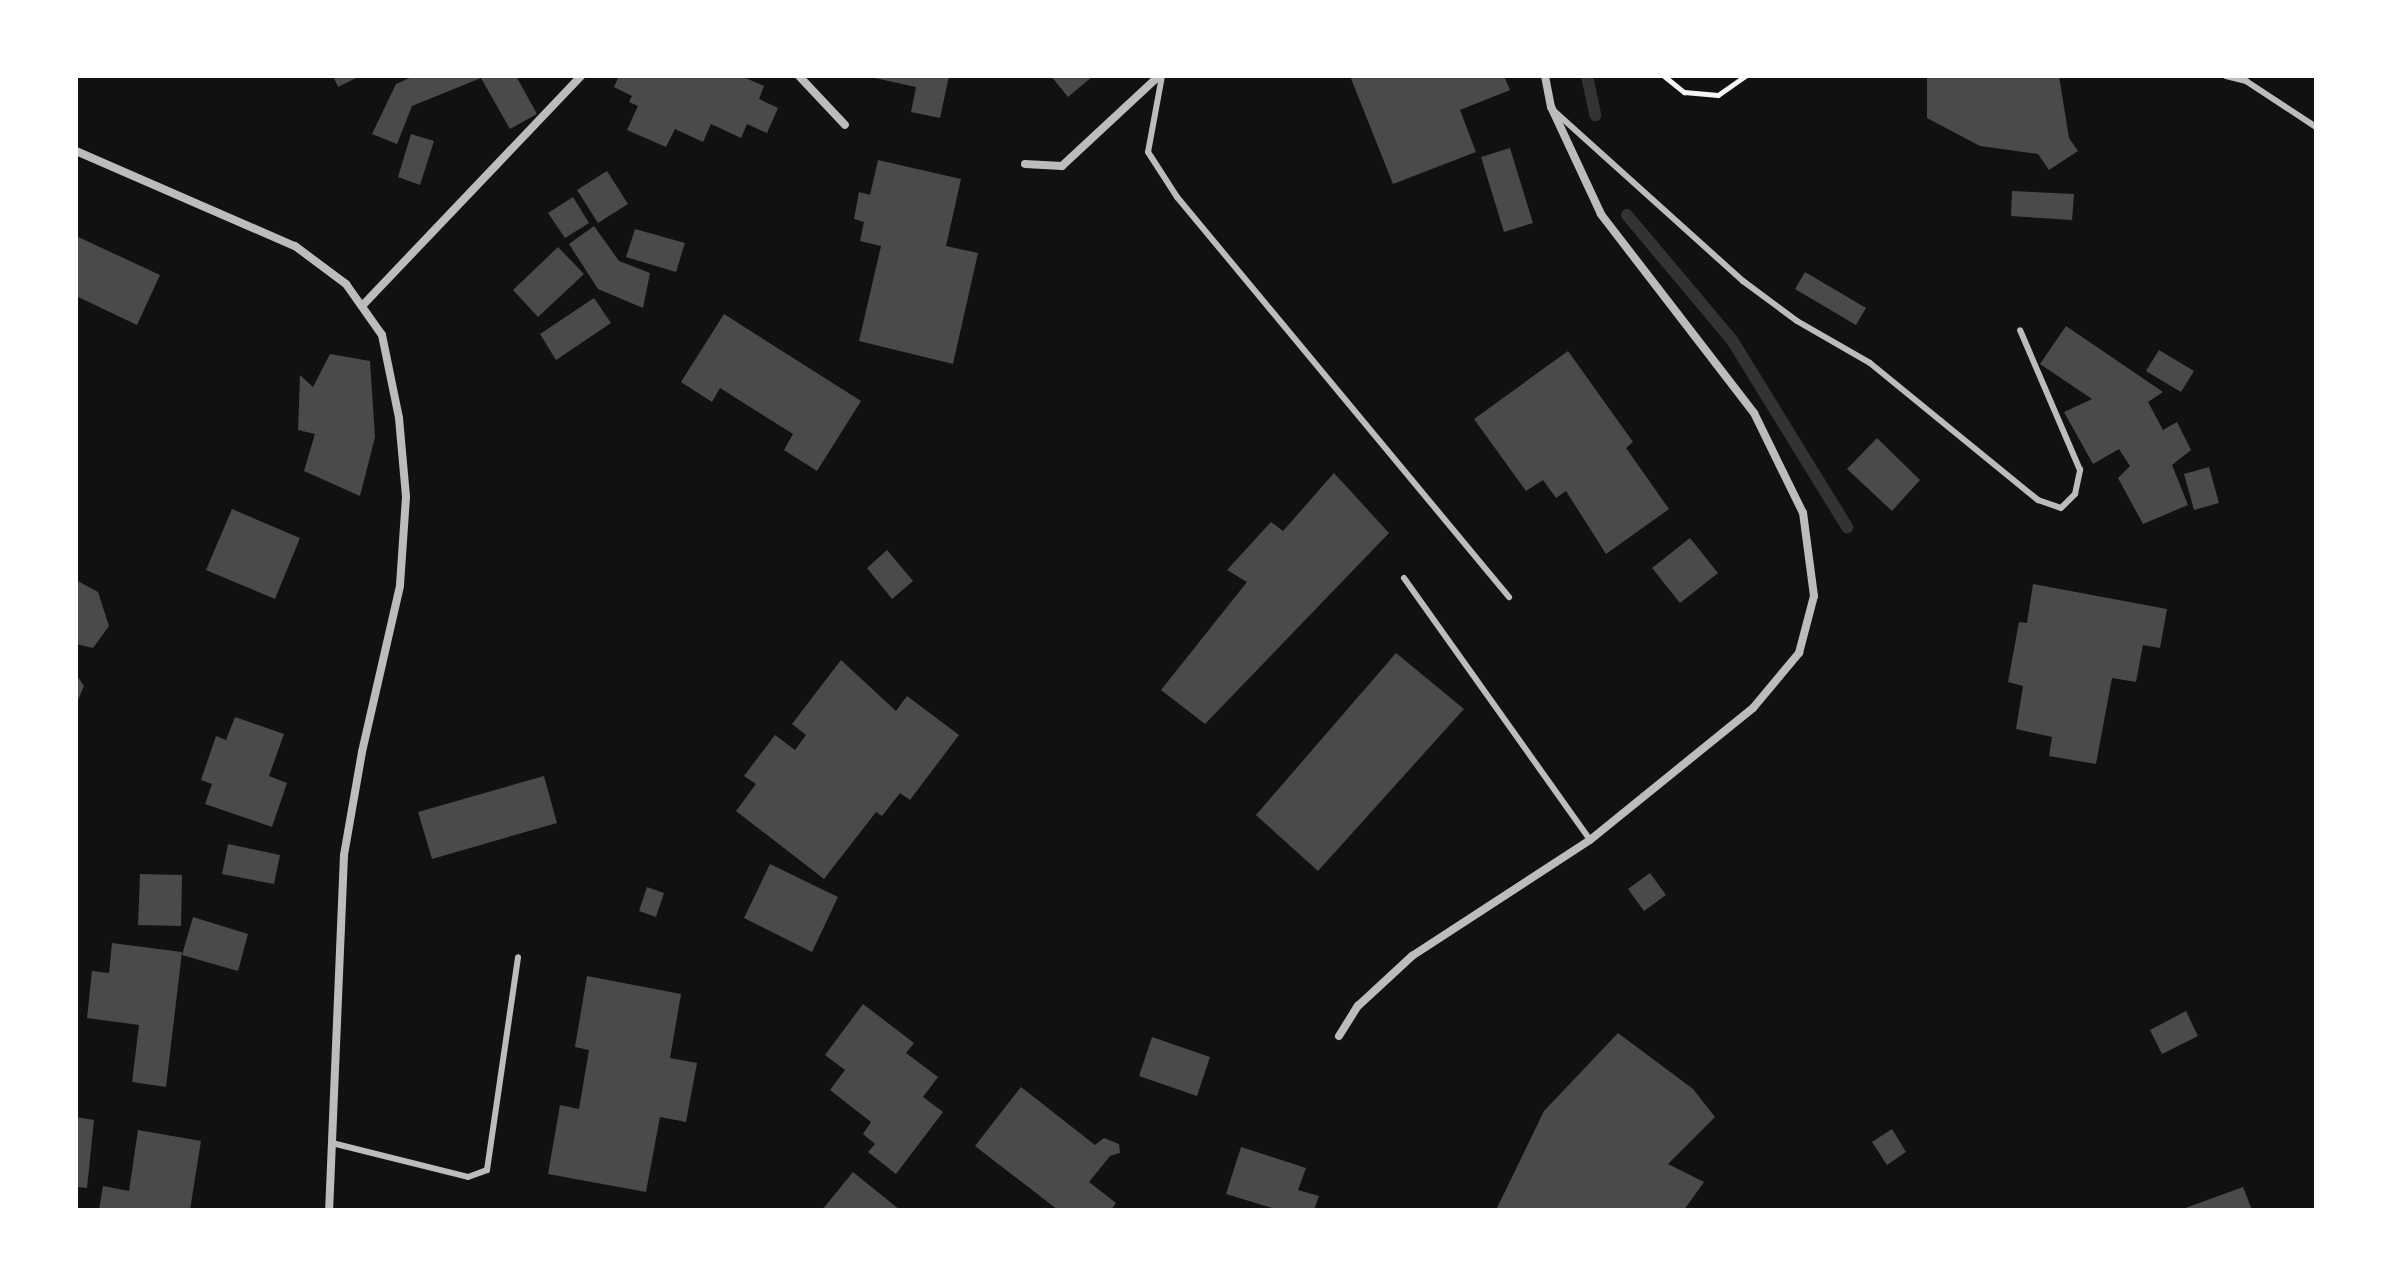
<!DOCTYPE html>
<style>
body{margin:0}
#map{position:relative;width:2392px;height:1286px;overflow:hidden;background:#111;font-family:"PT Sans",sans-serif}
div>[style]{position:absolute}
.stream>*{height:12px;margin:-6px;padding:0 6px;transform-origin:6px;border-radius:6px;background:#333}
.building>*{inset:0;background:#4a4a4a}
.path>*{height:5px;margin:-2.5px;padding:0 2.5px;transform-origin:2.5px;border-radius:2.5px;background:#f5f5f5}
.service>*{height:6px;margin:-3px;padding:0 3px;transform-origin:3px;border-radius:3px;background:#bcbcbc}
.minor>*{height:8px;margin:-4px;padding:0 4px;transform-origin:4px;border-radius:4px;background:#bcbcbc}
span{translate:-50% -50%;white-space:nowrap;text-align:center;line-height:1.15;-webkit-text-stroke:6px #fff;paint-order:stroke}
.frame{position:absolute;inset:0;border:78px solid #fff;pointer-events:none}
</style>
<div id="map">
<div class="stream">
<div style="left:1587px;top:76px;width:40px;rotate:78deg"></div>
<div style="left:1627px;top:215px;width:163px;rotate:50deg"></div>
<div style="left:1732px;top:340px;width:220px;rotate:58.4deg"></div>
</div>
<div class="building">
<div style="clip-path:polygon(333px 76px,360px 76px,338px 87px)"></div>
<div style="clip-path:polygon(414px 76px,516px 76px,537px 114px,510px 129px,481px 78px,412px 106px,397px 144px,372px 134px,396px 84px)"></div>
<div style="clip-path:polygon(619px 76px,741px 76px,764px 86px,759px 99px,778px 108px,767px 133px,747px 124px,741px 138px,711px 124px,703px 142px,675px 129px,666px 147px,627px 130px,638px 106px,629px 102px,632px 96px,614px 87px)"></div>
<div style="clip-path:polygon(949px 76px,940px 118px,911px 112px,916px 87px,870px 77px)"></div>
<div style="clip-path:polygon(1051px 76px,1093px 76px,1068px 97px)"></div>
<div style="clip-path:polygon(1350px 76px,1504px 76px,1510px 90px,1460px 110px,1476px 152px,1393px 184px)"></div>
<div style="clip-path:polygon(1927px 76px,2059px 76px,2069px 138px,2078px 151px,2049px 170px,2038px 154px,1980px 146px,1927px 118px)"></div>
<div style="clip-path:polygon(411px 134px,434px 141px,420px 185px,398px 177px)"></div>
<div style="clip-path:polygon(1510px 148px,1533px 223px,1504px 232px,1481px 157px)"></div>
<div style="clip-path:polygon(878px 160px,961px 179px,946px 246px,978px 253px,953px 364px,859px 341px,881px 246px,860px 241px,864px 222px,854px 219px,859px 192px,870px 195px)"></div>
<div style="clip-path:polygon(607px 171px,628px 204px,598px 223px,577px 190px)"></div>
<div style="clip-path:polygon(2012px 191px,2074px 194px,2072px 220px,2011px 216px)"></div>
<div style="clip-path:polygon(573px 197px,589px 223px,565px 238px,548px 213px)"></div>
<div style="clip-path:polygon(594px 226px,619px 261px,650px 273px,643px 308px,598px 289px,569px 244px)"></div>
<div style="clip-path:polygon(635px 229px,685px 243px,676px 272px,626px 257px)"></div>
<div style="clip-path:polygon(76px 236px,160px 275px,137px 325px,76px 296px)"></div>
<div style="clip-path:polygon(558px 247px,584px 274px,538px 317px,513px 290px)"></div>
<div style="clip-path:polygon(1805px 272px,1866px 308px,1856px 325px,1795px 289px)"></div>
<div style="clip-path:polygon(594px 298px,611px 323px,556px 360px,540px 334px)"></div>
<div style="clip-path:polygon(724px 314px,861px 401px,817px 471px,784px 450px,793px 434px,720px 388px,712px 402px,681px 382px)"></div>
<div style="clip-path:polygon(2066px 326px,2163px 392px,2148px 402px,2163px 430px,2177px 422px,2191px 450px,2172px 465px,2188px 505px,2143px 524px,2118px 478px,2130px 466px,2119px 449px,2093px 464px,2064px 412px,2092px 399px,2040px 364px)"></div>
<div style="clip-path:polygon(2159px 350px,2194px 371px,2181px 392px,2146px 371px)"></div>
<div style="clip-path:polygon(1568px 351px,1633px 442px,1626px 448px,1669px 509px,1606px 554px,1566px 491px,1556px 498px,1543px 480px,1526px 491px,1474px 419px)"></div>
<div style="clip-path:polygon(330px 354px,370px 361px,375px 437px,360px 496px,304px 471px,315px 434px,298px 430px,300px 375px,313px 387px)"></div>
<div style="clip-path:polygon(1877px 438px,1920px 480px,1892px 511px,1847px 469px)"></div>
<div style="clip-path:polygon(2209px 467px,2219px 503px,2194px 510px,2184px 474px)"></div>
<div style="clip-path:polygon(1334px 473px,1389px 533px,1205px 724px,1161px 690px,1247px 582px,1227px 570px,1271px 522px,1283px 531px)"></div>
<div style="clip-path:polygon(232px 509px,300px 538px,275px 599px,206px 570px)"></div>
<div style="clip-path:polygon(1690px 538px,1718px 573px,1680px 603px,1652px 568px)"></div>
<div style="clip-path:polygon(887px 550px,913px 581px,892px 599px,867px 568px)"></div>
<div style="clip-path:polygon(76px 580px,98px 592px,109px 626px,93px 648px,76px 644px)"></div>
<div style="clip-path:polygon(2033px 584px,2167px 609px,2160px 648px,2143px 645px,2136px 682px,2112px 678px,2096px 764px,2049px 756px,2052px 737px,2016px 729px,2023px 686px,2008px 682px,2019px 622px,2027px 623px)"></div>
<div style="clip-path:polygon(1396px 653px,1464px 709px,1318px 871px,1256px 815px)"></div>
<div style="clip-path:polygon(841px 660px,896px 711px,907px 696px,959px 735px,910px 800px,900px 793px,882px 816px,876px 812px,824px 879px,736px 811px,756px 784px,744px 776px,775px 735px,795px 750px,806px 735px,792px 724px)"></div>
<div style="clip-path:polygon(76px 674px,84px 686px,76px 705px)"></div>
<div style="clip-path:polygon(235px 717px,284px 734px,269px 776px,287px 783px,272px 827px,205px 804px,212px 784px,201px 780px,216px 736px,226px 740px)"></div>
<div style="clip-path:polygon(544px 776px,557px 823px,432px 859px,418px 812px)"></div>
<div style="clip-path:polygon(228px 844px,280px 855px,274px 884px,222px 874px)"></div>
<div style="clip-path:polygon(770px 864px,838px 897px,812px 952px,744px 918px)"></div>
<div style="clip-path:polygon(1650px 873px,1666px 895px,1644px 911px,1628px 889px)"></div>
<div style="clip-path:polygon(140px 874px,182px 875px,181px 926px,138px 925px)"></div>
<div style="clip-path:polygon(647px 887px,664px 893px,656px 917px,639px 911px)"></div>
<div style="clip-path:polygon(193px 917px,248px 934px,238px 971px,182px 955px)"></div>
<div style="clip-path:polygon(112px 943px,182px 952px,166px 1087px,132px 1082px,139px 1025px,87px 1018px,92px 971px,109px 973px)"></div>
<div style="clip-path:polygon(587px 976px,681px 994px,670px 1058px,697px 1063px,686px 1122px,660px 1117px,646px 1192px,548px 1174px,560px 1105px,579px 1109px,589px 1050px,575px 1047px)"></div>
<div style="clip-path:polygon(863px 1004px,914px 1043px,906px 1053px,938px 1077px,923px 1097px,943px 1112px,896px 1174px,868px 1152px,875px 1144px,863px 1134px,871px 1122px,830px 1090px,845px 1070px,825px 1055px)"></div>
<div style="clip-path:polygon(2186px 1011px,2198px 1036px,2162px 1054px,2150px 1030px)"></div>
<div style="clip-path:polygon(1618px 1033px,1693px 1089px,1715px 1117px,1668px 1164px,1704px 1182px,1684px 1210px,1496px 1210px,1544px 1111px)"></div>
<div style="clip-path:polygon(1152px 1037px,1210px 1057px,1197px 1096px,1139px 1076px)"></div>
<div style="clip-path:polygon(1021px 1087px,1095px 1145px,1104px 1138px,1119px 1144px,1120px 1153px,1110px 1156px,1089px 1182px,1116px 1203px,1111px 1210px,1058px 1210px,975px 1146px)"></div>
<div style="clip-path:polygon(76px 1117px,94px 1120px,87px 1188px,76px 1187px)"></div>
<div style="clip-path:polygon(1892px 1129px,1906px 1152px,1887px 1165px,1872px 1142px)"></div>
<div style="clip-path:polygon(138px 1130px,201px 1141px,190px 1210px,99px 1210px,103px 1186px,129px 1191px)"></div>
<div style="clip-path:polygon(1241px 1147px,1306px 1168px,1298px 1190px,1319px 1196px,1314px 1210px,1279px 1210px,1226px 1194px)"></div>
<div style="clip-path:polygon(853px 1172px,900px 1210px,822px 1210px)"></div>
<div style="clip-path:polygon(2243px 1187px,2252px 1210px,2180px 1210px)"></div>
</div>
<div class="path">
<div style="left:1664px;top:76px;width:26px;rotate:39deg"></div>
<div style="left:1684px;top:92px;width:34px;rotate:5deg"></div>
<div style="left:1718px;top:95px;width:33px;rotate:-35deg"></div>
</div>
<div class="service">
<div style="left:1162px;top:76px;width:77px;rotate:100.4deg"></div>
<div style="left:1148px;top:152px;width:54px;rotate:57.2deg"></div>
<div style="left:1177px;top:197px;width:520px;rotate:50.31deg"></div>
<div style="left:2226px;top:76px;width:21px;rotate:14deg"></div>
<div style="left:2246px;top:81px;width:84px;rotate:33.3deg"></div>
<div style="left:1553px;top:110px;width:256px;rotate:42deg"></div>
<div style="left:1743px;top:281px;width:67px;rotate:36.5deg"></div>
<div style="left:1797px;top:321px;width:84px;rotate:29.9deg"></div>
<div style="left:1870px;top:363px;width:217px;rotate:39.2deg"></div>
<div style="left:2038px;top:500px;width:24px;rotate:19deg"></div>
<div style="left:2061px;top:508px;width:20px;rotate:-45deg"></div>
<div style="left:2075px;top:494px;width:25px;rotate:-78deg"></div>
<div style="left:2080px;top:470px;width:152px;rotate:-113.2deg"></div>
<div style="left:1404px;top:578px;width:321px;rotate:54.6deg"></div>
<div style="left:332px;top:1143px;width:140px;rotate:14deg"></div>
<div style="left:468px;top:1177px;width:20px;rotate:-20deg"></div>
<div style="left:487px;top:1170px;width:215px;rotate:-81.7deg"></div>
</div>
<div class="minor">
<div style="left:799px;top:76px;width:67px;rotate:46.8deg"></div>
<div style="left:76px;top:151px;width:239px;rotate:23.5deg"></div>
<div style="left:295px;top:246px;width:64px;rotate:36.7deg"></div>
<div style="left:346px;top:284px;width:62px;rotate:54.8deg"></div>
<div style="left:382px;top:335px;width:85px;rotate:78.4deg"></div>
<div style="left:399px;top:418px;width:79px;rotate:84.9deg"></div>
<div style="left:406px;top:497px;width:89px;rotate:93.9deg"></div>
<div style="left:400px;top:586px;width:170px;rotate:102.9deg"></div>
<div style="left:362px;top:752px;width:105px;rotate:99.9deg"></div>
<div style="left:344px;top:855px;width:355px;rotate:92.4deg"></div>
<div style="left:1025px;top:164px;width:37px;rotate:3deg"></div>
<div style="left:1062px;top:166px;width:132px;rotate:-42.9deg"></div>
<div style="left:362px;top:306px;width:318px;rotate:-46.4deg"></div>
<div style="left:1339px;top:1036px;width:36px;rotate:-58deg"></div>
<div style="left:1358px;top:1006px;width:74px;rotate:-42.8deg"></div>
<div style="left:1412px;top:956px;width:212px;rotate:-33.1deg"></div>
<div style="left:1590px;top:840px;width:210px;rotate:-39deg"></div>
<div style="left:1753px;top:708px;width:72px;rotate:-50.1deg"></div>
<div style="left:1799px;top:653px;width:59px;rotate:-75.3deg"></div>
<div style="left:1814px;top:596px;width:84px;rotate:-97.5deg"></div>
<div style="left:1803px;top:513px;width:111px;rotate:-116.1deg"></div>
<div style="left:1754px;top:413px;width:251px;rotate:-127.6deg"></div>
<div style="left:1601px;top:214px;width:118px;rotate:-115deg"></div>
<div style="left:1551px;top:107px;width:32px;rotate:-101deg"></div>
</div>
<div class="frame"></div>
</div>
